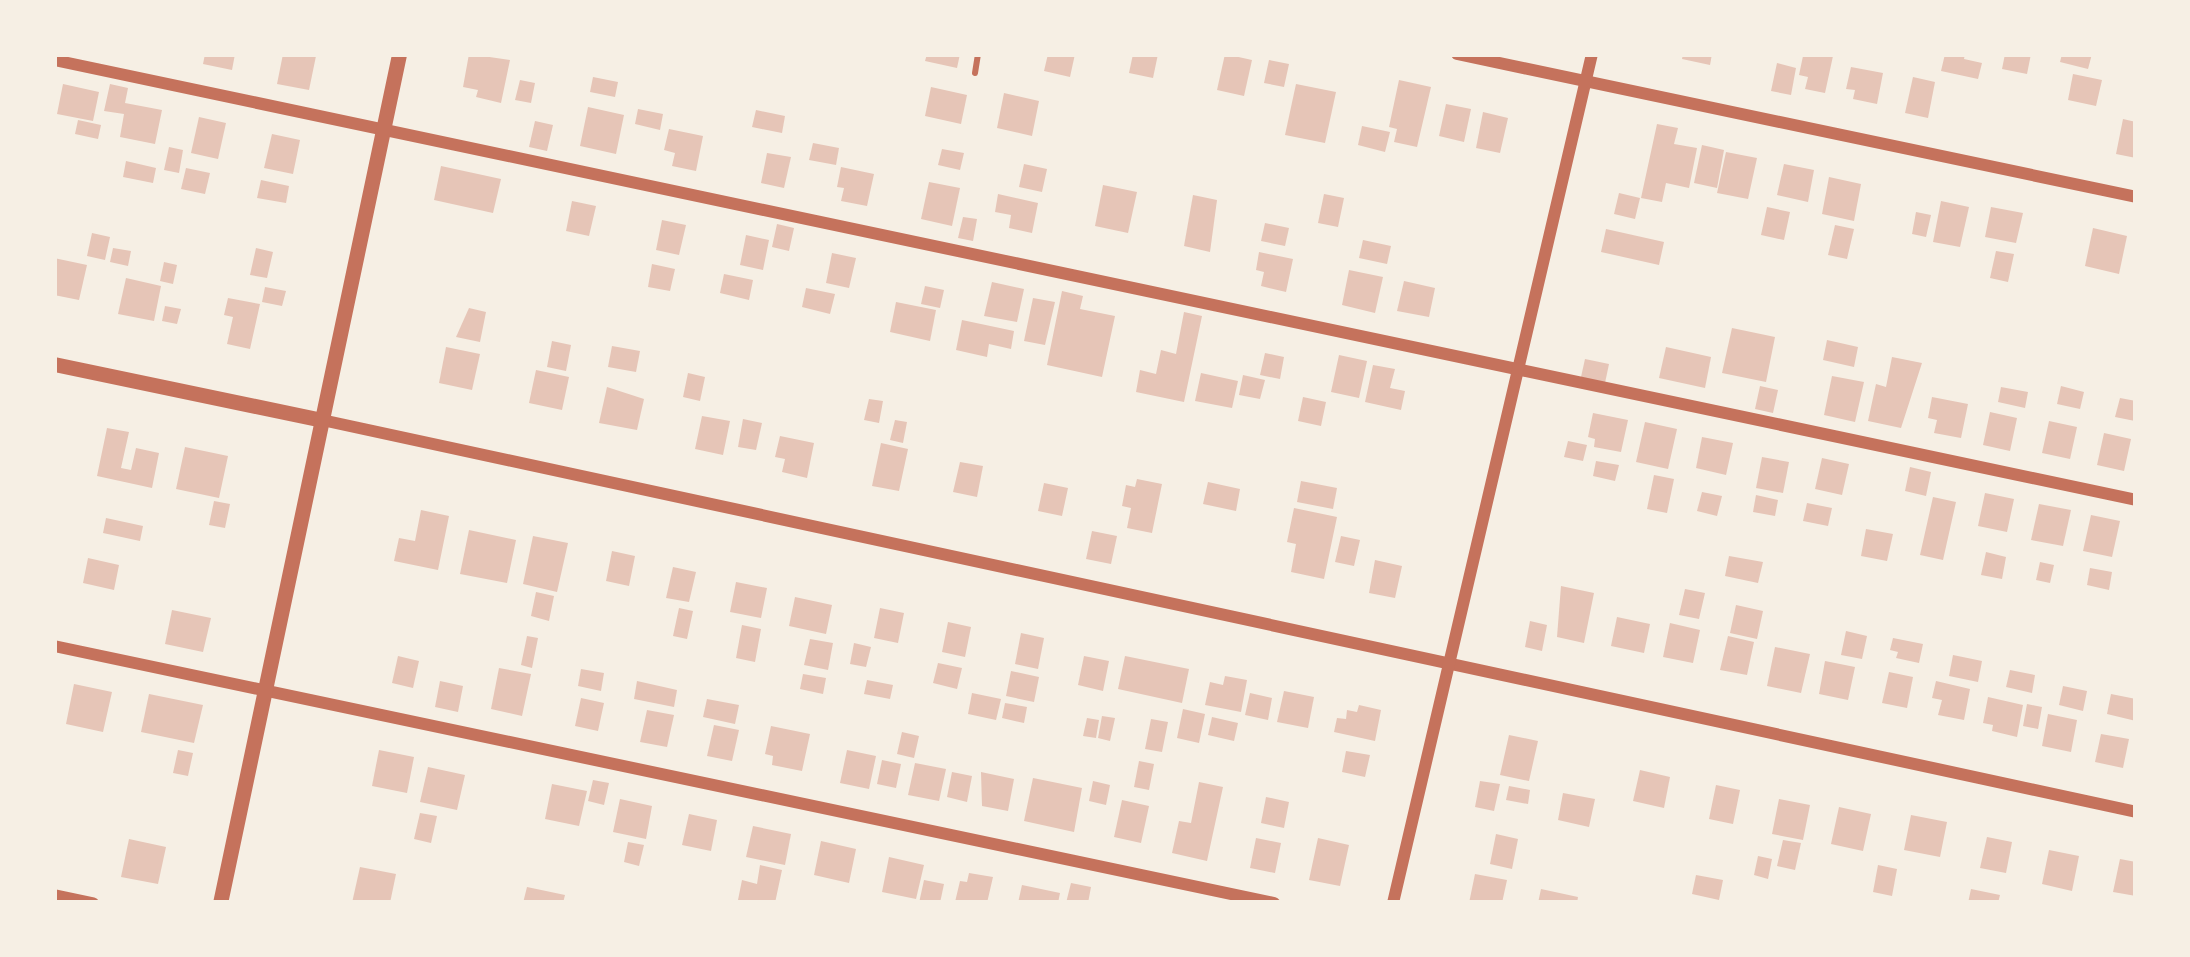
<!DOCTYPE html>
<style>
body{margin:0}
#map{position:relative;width:2190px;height:957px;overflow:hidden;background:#f6efe4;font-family:Ubuntu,sans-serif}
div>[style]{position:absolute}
.building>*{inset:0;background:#e6c5b7}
.service>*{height:6px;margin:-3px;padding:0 3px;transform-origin:3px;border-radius:3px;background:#c5725c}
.minor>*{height:12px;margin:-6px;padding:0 6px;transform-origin:6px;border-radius:6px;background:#c5725c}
.tertiary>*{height:15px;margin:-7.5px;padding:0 7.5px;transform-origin:7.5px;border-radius:7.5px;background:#c5725c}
span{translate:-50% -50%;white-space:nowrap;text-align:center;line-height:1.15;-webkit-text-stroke:9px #f6efe4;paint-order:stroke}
.frame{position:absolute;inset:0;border:57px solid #f6efe4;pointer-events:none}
</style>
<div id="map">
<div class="building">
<div style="clip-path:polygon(205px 54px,235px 54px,232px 70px,203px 64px)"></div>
<div style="clip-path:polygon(283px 54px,316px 56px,309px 90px,277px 84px)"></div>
<div style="clip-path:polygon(469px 54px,510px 60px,501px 103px,476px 97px,478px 90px,463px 87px)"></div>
<div style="clip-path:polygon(927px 54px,960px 54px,957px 68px,925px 61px)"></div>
<div style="clip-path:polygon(1048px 54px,1075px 54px,1070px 77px,1044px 71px)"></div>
<div style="clip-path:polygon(1133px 54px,1158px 54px,1153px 78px,1129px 73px)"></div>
<div style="clip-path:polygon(1225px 54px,1252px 60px,1244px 96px,1217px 90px)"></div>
<div style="clip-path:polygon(1683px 54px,1712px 54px,1710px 65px,1682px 59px)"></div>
<div style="clip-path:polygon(1813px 54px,1833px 56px,1825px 93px,1805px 89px,1808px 77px,1799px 75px,1803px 56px)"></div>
<div style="clip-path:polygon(1945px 54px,1965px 54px,1964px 59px,1982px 63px,1978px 79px,1941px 71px)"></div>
<div style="clip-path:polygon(2005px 54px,2031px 54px,2027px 74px,2002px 69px)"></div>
<div style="clip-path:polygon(2062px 54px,2092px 54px,2088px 69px,2060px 62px)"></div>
<div style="clip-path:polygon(1269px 60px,1289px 64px,1284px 87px,1264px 83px)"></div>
<div style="clip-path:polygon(1777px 63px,1796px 68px,1791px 95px,1771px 91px)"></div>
<div style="clip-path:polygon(1851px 67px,1883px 73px,1877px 104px,1853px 99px,1855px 90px,1846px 89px)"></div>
<div style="clip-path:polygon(2073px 74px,2102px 80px,2096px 106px,2068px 100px)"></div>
<div style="clip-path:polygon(593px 77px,618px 82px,615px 97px,590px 92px)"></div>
<div style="clip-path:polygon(1913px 77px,1935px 82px,1928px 118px,1905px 113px)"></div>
<div style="clip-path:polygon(520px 80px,535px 83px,531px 103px,515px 100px)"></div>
<div style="clip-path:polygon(1399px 80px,1431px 87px,1417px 147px,1394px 142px,1397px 129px,1389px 127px)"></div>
<div style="clip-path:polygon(63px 84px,99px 92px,93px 121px,57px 114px)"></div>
<div style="clip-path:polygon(110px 84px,128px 88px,125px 103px,162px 110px,155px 144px,120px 137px,124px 114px,104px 111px)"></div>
<div style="clip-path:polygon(1296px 84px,1336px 92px,1325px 143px,1285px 135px)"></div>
<div style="clip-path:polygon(931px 87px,967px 95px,961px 124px,925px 116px)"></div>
<div style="clip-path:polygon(1004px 93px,1039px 101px,1032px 136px,997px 128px)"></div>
<div style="clip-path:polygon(1446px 104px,1471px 109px,1464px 142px,1439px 136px)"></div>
<div style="clip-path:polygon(588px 107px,624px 115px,616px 154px,580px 146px)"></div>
<div style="clip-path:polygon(638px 109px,663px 114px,660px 130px,635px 124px)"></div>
<div style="clip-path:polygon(756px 110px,785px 116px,782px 133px,752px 127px)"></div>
<div style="clip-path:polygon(1483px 112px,1508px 118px,1500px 153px,1476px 148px)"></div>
<div style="clip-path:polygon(199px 117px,226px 123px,218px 159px,191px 153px)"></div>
<div style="clip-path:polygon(2123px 119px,2136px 122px,2136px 158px,2116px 154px)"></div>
<div style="clip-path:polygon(78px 120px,101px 125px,98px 139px,75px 134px)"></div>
<div style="clip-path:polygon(535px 121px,553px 125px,547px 151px,529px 147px)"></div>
<div style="clip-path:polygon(1657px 124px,1678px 128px,1674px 144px,1697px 148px,1689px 188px,1666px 183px,1662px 202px,1641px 198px)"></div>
<div style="clip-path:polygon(1362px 126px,1390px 132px,1385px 152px,1358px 145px)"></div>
<div style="clip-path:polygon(669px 129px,703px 136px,696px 171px,672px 166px,675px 153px,664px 150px)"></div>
<div style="clip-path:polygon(272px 134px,300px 140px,293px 174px,264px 168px)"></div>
<div style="clip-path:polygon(813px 143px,839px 148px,836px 165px,809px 160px)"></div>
<div style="clip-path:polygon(1702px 145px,1724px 150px,1717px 188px,1694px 183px)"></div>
<div style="clip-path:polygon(169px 147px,183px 150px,179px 173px,164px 170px)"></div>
<div style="clip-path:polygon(942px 149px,964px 153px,960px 170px,938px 165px)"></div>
<div style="clip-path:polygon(1726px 152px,1757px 158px,1748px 199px,1717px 193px)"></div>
<div style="clip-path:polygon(767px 153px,791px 157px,784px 188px,761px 183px)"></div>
<div style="clip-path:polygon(126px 161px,156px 168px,153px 183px,123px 177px)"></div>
<div style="clip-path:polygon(1024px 164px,1047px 169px,1042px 192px,1019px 187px)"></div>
<div style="clip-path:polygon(1784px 164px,1814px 170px,1808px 202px,1777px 195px)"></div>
<div style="clip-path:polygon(441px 166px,501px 179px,493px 213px,434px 200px)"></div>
<div style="clip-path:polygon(841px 167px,874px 174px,867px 206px,841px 201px,844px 188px,837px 187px)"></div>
<div style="clip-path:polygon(186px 168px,210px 173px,205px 194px,181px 189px)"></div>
<div style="clip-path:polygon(1829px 177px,1861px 184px,1854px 221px,1822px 214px)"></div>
<div style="clip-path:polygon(261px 180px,289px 186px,286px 203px,257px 198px)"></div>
<div style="clip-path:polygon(929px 182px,960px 188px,952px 226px,921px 219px)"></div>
<div style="clip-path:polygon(1103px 185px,1137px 192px,1128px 233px,1095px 226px)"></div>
<div style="clip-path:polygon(1619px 193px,1640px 198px,1635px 219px,1614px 214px)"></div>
<div style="clip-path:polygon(998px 194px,1038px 203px,1032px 233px,1009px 228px,1011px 215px,995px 212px)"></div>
<div style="clip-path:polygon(1324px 194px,1344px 198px,1338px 227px,1318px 223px)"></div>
<div style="clip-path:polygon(1193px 195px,1217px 200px,1210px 252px,1184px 246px)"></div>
<div style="clip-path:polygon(572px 201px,596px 206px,589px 236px,566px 231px)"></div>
<div style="clip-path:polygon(1941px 201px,1969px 207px,1960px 247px,1933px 242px)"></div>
<div style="clip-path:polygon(1767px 207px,1790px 212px,1784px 240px,1761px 235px)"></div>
<div style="clip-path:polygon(1991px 207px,2023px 213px,2016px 243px,1985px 237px)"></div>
<div style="clip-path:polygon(1916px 212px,1931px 215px,1926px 237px,1912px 234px)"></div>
<div style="clip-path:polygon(963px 217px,977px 219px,973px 241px,958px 238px)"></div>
<div style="clip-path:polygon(662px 220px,686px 225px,679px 255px,656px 250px)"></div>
<div style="clip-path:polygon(1265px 223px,1289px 228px,1285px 246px,1261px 241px)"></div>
<div style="clip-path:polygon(777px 224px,794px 228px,789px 251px,772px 247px)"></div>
<div style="clip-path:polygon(1835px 225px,1854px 229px,1847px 259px,1828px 255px)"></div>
<div style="clip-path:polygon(2093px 228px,2127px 236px,2119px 274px,2085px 266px)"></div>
<div style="clip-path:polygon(1606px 229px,1664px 242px,1659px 265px,1601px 252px)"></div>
<div style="clip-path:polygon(92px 233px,110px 237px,105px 260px,87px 256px)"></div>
<div style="clip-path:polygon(746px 235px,769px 240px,763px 270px,740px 265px)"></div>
<div style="clip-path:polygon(1363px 240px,1391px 246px,1387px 264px,1359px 258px)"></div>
<div style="clip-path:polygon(113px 248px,131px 251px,128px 266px,110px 262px)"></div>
<div style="clip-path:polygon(256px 248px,273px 252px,267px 278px,250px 275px)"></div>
<div style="clip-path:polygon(1996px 251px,2014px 254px,2008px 282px,1990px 278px)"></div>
<div style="clip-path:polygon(1259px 252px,1293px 259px,1286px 292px,1261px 286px,1264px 272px,1256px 270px)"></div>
<div style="clip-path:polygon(832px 253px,856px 258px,849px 288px,826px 283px)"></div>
<div style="clip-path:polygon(54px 258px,87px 265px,79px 300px,54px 295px)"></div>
<div style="clip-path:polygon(164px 262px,177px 265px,173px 284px,160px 281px)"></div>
<div style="clip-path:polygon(652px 264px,675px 269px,670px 291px,648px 287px)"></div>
<div style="clip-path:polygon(1349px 270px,1383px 277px,1375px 313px,1342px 305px)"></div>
<div style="clip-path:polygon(724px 274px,753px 280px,749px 300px,720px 293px)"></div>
<div style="clip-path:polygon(126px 278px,161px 286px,154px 321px,118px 314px)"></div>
<div style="clip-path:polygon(1404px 281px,1435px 288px,1429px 317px,1397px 311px)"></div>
<div style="clip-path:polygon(992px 282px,1024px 289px,1017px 322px,984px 316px)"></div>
<div style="clip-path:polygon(925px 286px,944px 290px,940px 308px,921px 304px)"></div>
<div style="clip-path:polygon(265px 287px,286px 291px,282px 306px,262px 302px)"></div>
<div style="clip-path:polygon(806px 288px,835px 294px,830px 314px,802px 307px)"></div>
<div style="clip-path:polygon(1062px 291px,1083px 296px,1080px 309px,1115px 316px,1102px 377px,1047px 365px)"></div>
<div style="clip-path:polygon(228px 298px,260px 304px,250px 349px,227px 344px,233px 317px,224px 315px)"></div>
<div style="clip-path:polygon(1033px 298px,1055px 302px,1045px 345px,1024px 341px)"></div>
<div style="clip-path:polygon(896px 302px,936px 310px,930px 341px,890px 332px)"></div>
<div style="clip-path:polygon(165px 306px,181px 309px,177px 324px,162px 321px)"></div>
<div style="clip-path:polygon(469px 308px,486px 312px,480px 342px,456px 337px)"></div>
<div style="clip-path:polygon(1184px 312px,1202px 316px,1184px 402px,1136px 392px,1140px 370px,1156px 374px,1161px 350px,1176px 354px)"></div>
<div style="clip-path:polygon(962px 320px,1014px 331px,1011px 349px,989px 344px,987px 357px,956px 350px)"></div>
<div style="clip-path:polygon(1732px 328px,1775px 337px,1766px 382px,1722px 373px)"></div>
<div style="clip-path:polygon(1827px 340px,1858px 347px,1854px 367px,1823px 360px)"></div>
<div style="clip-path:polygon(552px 341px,571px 345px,566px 371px,547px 367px)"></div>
<div style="clip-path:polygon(612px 346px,640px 351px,636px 372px,608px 367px)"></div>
<div style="clip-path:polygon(446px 347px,480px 354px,472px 390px,439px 383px)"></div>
<div style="clip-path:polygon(1666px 347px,1711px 357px,1705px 388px,1659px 378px)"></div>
<div style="clip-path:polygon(1265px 353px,1284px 357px,1280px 379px,1260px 375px)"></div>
<div style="clip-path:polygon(1339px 355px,1367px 361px,1359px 398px,1331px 392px)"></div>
<div style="clip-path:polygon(1892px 357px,1922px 363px,1901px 428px,1868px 421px,1876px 384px,1886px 387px)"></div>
<div style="clip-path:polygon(1585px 359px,1609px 364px,1605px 383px,1581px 377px)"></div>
<div style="clip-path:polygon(1373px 365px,1395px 369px,1390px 388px,1405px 391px,1401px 410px,1365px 402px)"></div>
<div style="clip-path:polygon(536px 370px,569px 377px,562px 410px,529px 403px)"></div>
<div style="clip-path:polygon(688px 373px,705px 377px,700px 401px,683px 397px)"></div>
<div style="clip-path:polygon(1201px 373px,1238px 381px,1232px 408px,1195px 401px)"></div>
<div style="clip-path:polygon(1243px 375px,1265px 380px,1260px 399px,1239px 395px)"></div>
<div style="clip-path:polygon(1832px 376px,1864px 382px,1855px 422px,1824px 415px)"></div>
<div style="clip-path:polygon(1760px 386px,1778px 390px,1773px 413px,1755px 409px)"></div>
<div style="clip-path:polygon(2061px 386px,2084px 392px,2080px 409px,2057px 404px)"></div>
<div style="clip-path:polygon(607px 387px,644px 399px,637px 430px,599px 423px)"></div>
<div style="clip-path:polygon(2001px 387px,2028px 392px,2025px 408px,1998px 402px)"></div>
<div style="clip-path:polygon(1303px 397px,1326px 402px,1321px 426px,1298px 421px)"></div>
<div style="clip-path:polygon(1932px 397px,1968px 404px,1961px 438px,1934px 433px,1937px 420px,1928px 418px)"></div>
<div style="clip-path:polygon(2120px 398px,2136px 401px,2135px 421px,2115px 417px)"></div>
<div style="clip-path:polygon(869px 399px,883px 401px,879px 423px,864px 420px)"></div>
<div style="clip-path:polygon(1990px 412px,2017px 418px,2010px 451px,1983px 445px)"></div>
<div style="clip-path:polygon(1593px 413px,1628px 420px,1621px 452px,1594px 447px,1595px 439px,1588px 437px)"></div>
<div style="clip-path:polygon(702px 416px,730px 421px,723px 455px,695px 449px)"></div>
<div style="clip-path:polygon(743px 419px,762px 423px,756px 450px,738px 447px)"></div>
<div style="clip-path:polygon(895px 420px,907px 422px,903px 443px,890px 440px)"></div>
<div style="clip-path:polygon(2049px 421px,2077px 427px,2070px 459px,2042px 453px)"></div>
<div style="clip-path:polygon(1645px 422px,1677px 429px,1668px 469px,1636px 462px)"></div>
<div style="clip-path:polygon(107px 428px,129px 432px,121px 468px,131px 470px,136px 448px,159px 453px,152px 488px,97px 476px)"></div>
<div style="clip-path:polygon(2104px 433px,2131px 439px,2124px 471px,2097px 465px)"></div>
<div style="clip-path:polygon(780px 436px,814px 443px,807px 478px,782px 472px,785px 459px,775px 457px)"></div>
<div style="clip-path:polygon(1702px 437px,1733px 443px,1726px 475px,1696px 468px)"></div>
<div style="clip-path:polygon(1568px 441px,1587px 445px,1583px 461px,1564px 457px)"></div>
<div style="clip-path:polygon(881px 443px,908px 449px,899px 491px,872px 486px)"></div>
<div style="clip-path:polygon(185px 447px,228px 456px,219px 498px,176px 489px)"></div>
<div style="clip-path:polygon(1762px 457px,1789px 462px,1783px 493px,1756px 488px)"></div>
<div style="clip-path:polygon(1822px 458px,1849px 464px,1842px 495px,1815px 489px)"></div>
<div style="clip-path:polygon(1596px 461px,1619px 465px,1615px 481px,1593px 476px)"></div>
<div style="clip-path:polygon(960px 462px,983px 466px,977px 497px,953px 492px)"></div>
<div style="clip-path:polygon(1910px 467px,1931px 472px,1926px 496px,1905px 491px)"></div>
<div style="clip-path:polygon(1654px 475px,1674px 479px,1667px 513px,1647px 509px)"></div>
<div style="clip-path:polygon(1137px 479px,1162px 484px,1152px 533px,1127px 528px,1131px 508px,1122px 506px,1126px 485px,1135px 487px)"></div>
<div style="clip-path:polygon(1301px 481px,1337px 488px,1333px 509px,1297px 502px)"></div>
<div style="clip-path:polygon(1208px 482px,1240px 489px,1236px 511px,1203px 504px)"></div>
<div style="clip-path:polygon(1044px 483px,1068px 488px,1062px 516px,1038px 511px)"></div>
<div style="clip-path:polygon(1702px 492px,1722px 496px,1717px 516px,1697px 511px)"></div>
<div style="clip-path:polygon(1985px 493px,2014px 499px,2007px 532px,1978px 526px)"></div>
<div style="clip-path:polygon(1756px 495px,1778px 500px,1775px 516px,1753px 512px)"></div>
<div style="clip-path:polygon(1933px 497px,1956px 502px,1943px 560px,1920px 555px)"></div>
<div style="clip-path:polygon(214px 501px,230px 504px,225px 528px,209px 525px)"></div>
<div style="clip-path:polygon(1807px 503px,1832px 508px,1828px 526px,1803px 521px)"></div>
<div style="clip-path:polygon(2039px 504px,2071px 510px,2063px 546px,2031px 540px)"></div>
<div style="clip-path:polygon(1294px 508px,1337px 517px,1324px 579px,1291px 572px,1296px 544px,1287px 542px)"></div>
<div style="clip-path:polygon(421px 510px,449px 516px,438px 570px,394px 561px,399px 538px,415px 541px)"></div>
<div style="clip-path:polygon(2091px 515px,2120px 521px,2112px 557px,2083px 551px)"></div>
<div style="clip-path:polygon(106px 518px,143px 526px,140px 541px,103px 533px)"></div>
<div style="clip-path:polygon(1866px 529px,1893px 534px,1887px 561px,1861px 556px)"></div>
<div style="clip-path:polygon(469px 530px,516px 540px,507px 583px,460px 574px)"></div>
<div style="clip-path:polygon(1092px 531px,1117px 536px,1111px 564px,1086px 559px)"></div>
<div style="clip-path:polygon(533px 536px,568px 543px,557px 592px,523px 584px)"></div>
<div style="clip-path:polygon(1341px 536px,1360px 540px,1354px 566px,1335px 562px)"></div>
<div style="clip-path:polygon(612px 551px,635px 556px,629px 586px,606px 581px)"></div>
<div style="clip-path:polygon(1986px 552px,2006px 557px,2002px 579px,1981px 575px)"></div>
<div style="clip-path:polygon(1729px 556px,1763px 562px,1758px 583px,1725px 576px)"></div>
<div style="clip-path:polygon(88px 558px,119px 565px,114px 590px,83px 583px)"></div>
<div style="clip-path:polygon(1375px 560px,1402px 566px,1395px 598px,1369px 593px)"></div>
<div style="clip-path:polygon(2040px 562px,2054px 565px,2050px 583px,2036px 580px)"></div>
<div style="clip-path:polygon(673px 567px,696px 572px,689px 602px,666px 598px)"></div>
<div style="clip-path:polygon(2090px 568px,2112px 572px,2109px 590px,2087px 585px)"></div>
<div style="clip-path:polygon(736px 582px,767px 588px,761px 618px,730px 612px)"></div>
<div style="clip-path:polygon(1561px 586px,1594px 593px,1584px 643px,1557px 637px)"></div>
<div style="clip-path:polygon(1685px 589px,1705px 593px,1699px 619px,1679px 615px)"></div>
<div style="clip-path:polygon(536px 592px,554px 596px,549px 621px,531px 616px)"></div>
<div style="clip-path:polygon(795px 597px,832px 605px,826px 634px,789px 626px)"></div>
<div style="clip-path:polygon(1736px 605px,1763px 611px,1757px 639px,1730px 633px)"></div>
<div style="clip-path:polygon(679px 608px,693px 611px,687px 639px,673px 636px)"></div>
<div style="clip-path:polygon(880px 608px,904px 613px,898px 643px,874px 638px)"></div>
<div style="clip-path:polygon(172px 610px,211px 618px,203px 652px,165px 644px)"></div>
<div style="clip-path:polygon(1617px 617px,1650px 624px,1644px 653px,1611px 646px)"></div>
<div style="clip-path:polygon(1530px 621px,1547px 625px,1542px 651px,1525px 647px)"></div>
<div style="clip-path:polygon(948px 622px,971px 627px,965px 657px,942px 652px)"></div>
<div style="clip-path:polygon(1670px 623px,1700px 630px,1693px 663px,1663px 657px)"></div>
<div style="clip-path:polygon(742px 625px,761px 629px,755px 662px,736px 658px)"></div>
<div style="clip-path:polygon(1846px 631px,1867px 636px,1862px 659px,1841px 655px)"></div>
<div style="clip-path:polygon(1021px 633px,1044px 638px,1038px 669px,1015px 664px)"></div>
<div style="clip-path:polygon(527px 636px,538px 638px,532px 668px,521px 665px)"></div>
<div style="clip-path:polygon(1728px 636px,1754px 642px,1747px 675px,1720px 670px)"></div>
<div style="clip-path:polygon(1893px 638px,1923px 644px,1919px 663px,1896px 658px,1898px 652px,1890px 650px)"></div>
<div style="clip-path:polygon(810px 639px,833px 643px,828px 670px,804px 665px)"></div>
<div style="clip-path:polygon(854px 643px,871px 647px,866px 667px,850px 664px)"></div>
<div style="clip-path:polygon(1775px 647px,1810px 654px,1801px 693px,1767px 686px)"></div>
<div style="clip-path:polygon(1953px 655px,1982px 661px,1978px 682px,1949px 676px)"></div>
<div style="clip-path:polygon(398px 656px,419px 661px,413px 688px,392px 683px)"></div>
<div style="clip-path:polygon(1084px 656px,1109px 661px,1103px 691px,1078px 685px)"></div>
<div style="clip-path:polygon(1125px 656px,1189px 669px,1182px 703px,1118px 689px)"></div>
<div style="clip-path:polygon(1825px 661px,1855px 667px,1848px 700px,1819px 694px)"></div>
<div style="clip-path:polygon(938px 663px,962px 668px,957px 689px,933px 683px)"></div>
<div style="clip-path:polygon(499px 668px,531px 674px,522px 716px,491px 709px)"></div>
<div style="clip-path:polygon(581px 669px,604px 673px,601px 691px,578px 686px)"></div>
<div style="clip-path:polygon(2010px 670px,2035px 675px,2032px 693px,2006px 687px)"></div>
<div style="clip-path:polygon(1011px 671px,1039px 677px,1034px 702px,1006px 696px)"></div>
<div style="clip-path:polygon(1889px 672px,1913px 677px,1907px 708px,1882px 703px)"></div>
<div style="clip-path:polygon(803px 674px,826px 678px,823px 694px,800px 689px)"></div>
<div style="clip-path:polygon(1225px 676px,1247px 680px,1241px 712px,1205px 705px,1210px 682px,1223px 685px)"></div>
<div style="clip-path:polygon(867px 680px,893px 685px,890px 699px,864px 694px)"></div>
<div style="clip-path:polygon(440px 681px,463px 686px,458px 712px,435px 707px)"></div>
<div style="clip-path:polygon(637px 681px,677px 690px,674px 707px,634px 699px)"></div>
<div style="clip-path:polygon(1936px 681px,1970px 689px,1964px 720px,1938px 715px,1942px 700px,1932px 698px)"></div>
<div style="clip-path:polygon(74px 684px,112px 692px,103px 732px,66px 724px)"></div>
<div style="clip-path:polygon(2063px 686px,2087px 691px,2083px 711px,2059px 705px)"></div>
<div style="clip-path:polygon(1284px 691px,1314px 697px,1308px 728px,1277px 722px)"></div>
<div style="clip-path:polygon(972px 693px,1001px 699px,996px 720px,968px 714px)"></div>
<div style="clip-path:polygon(1250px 693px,1272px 698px,1268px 720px,1245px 715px)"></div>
<div style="clip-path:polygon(149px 694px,203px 705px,194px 743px,141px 732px)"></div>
<div style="clip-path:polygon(2111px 694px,2136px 699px,2136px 721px,2107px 714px)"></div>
<div style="clip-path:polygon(1988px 697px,2023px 705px,2017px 737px,1992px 731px,1993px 725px,1983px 723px)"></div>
<div style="clip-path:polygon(581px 698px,604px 703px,598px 731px,575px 726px)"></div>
<div style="clip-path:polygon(707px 699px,739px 705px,735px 724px,703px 717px)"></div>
<div style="clip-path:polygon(1005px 703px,1027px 707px,1024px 723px,1002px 718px)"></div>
<div style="clip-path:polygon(2027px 704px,2042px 707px,2038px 729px,2023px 726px)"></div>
<div style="clip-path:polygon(1359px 705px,1381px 710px,1375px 741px,1334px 732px,1337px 718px,1346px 719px,1347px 710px,1357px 712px)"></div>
<div style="clip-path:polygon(1183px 709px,1205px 714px,1199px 743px,1177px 738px)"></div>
<div style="clip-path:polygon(647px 710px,674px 715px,667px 747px,640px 742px)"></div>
<div style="clip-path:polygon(2048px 714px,2077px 720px,2071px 752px,2042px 746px)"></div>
<div style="clip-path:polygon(1102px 716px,1115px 718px,1110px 741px,1098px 738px)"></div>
<div style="clip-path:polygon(1212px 717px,1238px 723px,1234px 741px,1208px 735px)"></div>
<div style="clip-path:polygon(1087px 718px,1099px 720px,1096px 738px,1083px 736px)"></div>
<div style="clip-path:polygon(1151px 719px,1168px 722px,1162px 752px,1145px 749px)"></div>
<div style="clip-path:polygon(714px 725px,739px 730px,732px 761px,707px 756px)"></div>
<div style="clip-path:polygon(771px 726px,810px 734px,802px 771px,772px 765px,773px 756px,765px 754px)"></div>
<div style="clip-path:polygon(902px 732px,919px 736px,914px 758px,897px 754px)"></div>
<div style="clip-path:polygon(2101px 734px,2129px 739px,2123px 768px,2095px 762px)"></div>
<div style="clip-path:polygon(1509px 735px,1538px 741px,1529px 781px,1500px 775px)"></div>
<div style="clip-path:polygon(178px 750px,193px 753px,188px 776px,173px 773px)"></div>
<div style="clip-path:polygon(379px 750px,414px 757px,407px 793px,372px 786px)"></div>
<div style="clip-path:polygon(847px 750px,876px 756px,869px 789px,840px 783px)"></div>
<div style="clip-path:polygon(1346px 751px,1370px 755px,1365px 777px,1342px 772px)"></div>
<div style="clip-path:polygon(882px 760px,901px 764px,896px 788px,877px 784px)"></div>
<div style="clip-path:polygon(1139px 761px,1154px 764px,1149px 790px,1134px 787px)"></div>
<div style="clip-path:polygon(915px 763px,946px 769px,939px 801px,908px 795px)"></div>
<div style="clip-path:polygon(428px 767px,465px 775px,457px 810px,420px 802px)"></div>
<div style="clip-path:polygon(1640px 770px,1670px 777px,1664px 808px,1633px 801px)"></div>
<div style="clip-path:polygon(952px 772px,972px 776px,967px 802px,947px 797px)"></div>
<div style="clip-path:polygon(981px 772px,1014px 779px,1008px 811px,982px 806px)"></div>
<div style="clip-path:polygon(1033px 778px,1082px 788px,1074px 832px,1024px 821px)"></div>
<div style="clip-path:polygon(593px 780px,609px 783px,604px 805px,588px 801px)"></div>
<div style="clip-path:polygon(1093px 781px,1110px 785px,1106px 805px,1089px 801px)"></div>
<div style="clip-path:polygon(1480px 781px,1500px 784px,1494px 811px,1475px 807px)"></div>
<div style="clip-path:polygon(1199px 782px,1223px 787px,1207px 861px,1172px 853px,1179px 821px,1191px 823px)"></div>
<div style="clip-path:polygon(552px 784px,587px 791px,579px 826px,545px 819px)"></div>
<div style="clip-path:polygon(1716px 785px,1740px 790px,1733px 824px,1709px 819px)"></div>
<div style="clip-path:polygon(1509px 786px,1530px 790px,1528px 804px,1506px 800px)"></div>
<div style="clip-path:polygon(1563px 793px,1595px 799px,1589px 827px,1558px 820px)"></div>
<div style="clip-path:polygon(1266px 797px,1289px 802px,1284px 828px,1261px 823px)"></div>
<div style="clip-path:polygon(620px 799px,652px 806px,646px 839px,613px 832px)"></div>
<div style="clip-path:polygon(1779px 799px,1810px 805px,1803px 840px,1772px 834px)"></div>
<div style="clip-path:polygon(1122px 800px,1149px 806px,1141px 843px,1114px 837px)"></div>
<div style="clip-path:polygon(1839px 807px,1871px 814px,1863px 851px,1831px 844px)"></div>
<div style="clip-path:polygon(420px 813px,437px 816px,431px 843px,414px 839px)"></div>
<div style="clip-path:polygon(689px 814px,717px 820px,711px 851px,682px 845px)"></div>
<div style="clip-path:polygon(1911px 815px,1947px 822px,1940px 857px,1904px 850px)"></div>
<div style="clip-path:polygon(753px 826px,791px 834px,785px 865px,746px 857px)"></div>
<div style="clip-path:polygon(1496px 834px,1518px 839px,1512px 869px,1490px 864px)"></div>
<div style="clip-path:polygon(1987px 837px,2012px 842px,2006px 873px,1980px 868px)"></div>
<div style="clip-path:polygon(1256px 838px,1281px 843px,1275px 873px,1250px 868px)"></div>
<div style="clip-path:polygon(1318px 838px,1349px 845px,1340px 886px,1309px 880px)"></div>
<div style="clip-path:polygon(129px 839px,166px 847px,158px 884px,121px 877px)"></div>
<div style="clip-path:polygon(1783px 840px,1801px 843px,1795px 870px,1777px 866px)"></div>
<div style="clip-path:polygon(821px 841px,856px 849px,849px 883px,814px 875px)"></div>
<div style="clip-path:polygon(628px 842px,644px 845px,639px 866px,624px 862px)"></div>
<div style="clip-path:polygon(2049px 850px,2079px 856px,2072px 891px,2042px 884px)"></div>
<div style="clip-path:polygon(1758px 856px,1772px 859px,1768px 879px,1754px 875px)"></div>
<div style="clip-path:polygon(889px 857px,924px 865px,916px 899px,882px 892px)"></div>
<div style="clip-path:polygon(2120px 859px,2136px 862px,2136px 896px,2113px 892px)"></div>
<div style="clip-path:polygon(760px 865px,782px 870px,775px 903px,738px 900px,742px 880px,757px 884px)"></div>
<div style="clip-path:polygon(1878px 865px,1897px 869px,1892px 896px,1873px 892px)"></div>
<div style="clip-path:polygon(360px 867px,396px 874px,390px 903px,352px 903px)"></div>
<div style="clip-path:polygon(969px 873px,993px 877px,987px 903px,955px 902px,960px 881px,967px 882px)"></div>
<div style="clip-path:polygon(1475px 874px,1507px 880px,1502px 903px,1469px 903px)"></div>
<div style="clip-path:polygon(1696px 875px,1723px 880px,1719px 900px,1692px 894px)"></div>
<div style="clip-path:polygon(924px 880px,944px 884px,940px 903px,919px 903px)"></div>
<div style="clip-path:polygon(1071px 883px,1091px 887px,1088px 903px,1066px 903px)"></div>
<div style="clip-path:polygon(1022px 885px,1060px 893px,1058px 903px,1018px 903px)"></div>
<div style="clip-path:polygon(527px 887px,565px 895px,563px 903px,523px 903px)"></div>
<div style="clip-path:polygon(1541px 889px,1578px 897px,1577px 903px,1538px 903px)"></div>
<div style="clip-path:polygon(1971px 889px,2000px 895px,1998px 903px,1968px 903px)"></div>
</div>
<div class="service">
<div style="left:975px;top:73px;width:19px;rotate:-81deg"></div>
</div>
<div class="minor">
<div style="left:1457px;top:54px;width:694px;rotate:11.89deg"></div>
<div style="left:54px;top:60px;width:2128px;rotate:11.93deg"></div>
<div style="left:322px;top:420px;width:1856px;rotate:12.19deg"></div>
<div style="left:54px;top:646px;width:1247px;rotate:11.9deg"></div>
<div style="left:54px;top:895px;width:40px;rotate:12deg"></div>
<div style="left:1393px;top:903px;width:872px;rotate:-76.81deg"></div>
</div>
<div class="tertiary">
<div style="left:54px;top:364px;width:274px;rotate:11.8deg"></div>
<div style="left:220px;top:903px;width:868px;rotate:-78.09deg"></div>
</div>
<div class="frame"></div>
</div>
